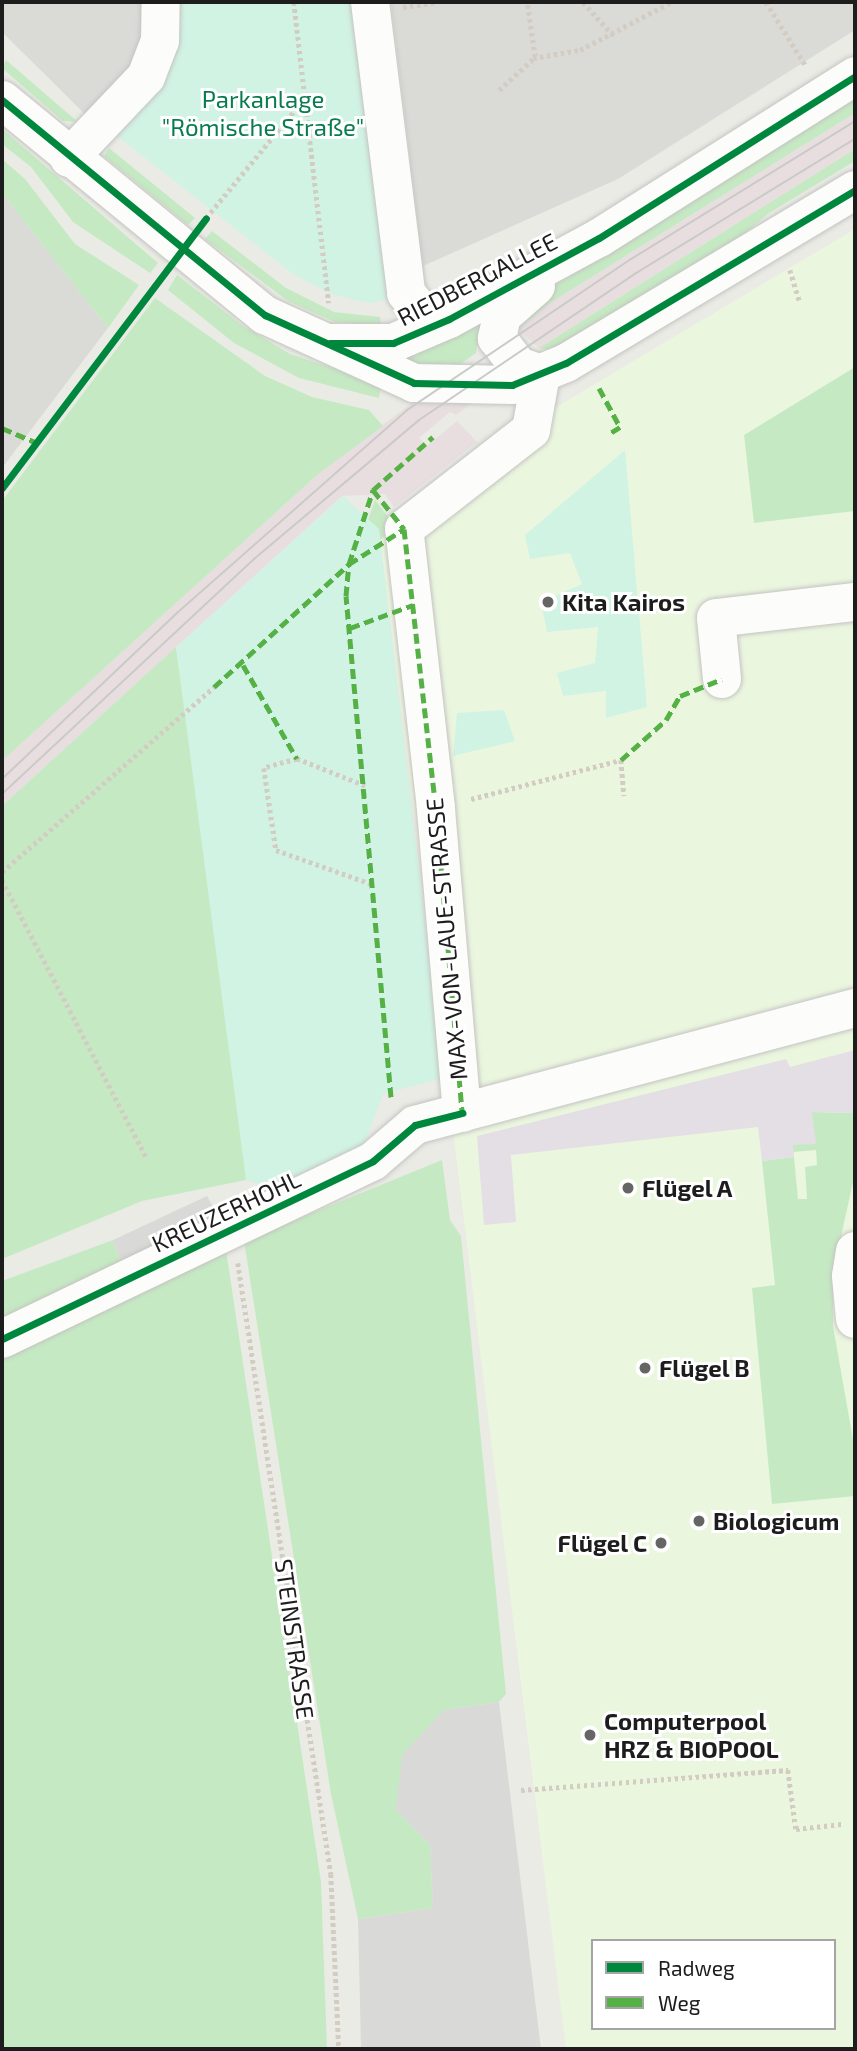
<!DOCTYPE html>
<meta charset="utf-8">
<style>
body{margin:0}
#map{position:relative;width:857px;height:2051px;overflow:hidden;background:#eaebe5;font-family:"Exo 2",sans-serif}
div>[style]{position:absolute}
.residential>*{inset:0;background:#dadad7}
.industrial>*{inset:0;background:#e8dedf}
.education>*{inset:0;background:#ebf6df}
.grass>*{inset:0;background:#c5eac3}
.park>*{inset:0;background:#d1f3e3}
.parking>*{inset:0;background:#d9dad7}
.plaza>*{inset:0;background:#e3dfe4}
.path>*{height:4.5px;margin-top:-2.25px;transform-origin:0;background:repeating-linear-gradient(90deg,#d3ccc2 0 3.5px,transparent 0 7px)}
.roads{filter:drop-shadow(0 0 2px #c4c4c1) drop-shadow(0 0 2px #c4c4c1)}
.minor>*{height:38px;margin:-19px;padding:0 19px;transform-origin:19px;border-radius:19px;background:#fcfcfb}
.tram>*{height:2px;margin:-1px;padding:0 1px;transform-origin:1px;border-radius:1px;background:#cacac9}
.quiet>*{height:5px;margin-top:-2.5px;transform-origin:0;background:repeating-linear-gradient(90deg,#55b145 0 10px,transparent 0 15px)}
.cycleway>*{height:7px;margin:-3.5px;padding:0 3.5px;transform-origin:3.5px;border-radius:3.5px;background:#00873e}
.dots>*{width:19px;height:19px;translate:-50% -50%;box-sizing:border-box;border:4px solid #fff;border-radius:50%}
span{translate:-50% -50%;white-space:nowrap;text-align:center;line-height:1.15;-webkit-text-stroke:6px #fff;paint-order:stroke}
.park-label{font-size:24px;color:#097c4d}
.street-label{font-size:24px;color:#1d1d1d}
.poi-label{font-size:24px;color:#1d1d1d;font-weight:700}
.left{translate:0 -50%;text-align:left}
.right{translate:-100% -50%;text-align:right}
.frame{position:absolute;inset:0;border:4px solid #1d1d1d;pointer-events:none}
.legend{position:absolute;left:591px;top:1939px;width:245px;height:91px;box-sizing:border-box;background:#fff;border:2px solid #a5a5a5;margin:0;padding:9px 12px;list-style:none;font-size:21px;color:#1d1d1d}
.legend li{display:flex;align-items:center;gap:14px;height:35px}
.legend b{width:35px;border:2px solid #a5a5a5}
</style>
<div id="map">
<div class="residential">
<div style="clip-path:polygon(2px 2px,161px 2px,100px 129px,2px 32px)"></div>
<div style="clip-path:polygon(391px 2px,855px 2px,855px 30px,618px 179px,423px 266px)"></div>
<div style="clip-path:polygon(2px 193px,108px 328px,2px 468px)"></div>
</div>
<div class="industrial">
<div style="clip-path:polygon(855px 113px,855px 149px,539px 348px,518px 329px,550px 303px)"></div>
<div style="clip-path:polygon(426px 392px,473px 403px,456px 415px,450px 412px,419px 438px,427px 446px,457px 421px,477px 442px,394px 507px,385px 494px,342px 496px,2px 806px,2px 761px,317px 475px)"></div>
</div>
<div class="education">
<div style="clip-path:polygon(evenodd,855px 229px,855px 2049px,566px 2049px,379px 529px,538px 418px,855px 229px,593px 1941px,834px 1941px,834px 2028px,593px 2028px,593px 1941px)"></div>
</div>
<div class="grass">
<div style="clip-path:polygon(6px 60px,78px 122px,63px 121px,2px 68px)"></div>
<div style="clip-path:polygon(855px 89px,855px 113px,550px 303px,518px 329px,519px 314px,536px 296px,652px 227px)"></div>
<div style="clip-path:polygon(2px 129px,158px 263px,150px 273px,73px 222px,31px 167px,2px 144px)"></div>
<div style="clip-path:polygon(109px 148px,195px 218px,188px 225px,104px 156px)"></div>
<div style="clip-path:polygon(855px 149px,855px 161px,769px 213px,713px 260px,556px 351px,539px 348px)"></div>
<div style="clip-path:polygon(2px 159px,25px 179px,75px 244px,139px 285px,108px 328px,2px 193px)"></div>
<div style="clip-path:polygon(212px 231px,286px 288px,334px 312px,380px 317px,381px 326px,335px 322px,288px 301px,205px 239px)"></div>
<div style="clip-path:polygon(177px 275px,243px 326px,290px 354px,381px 384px,379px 398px,299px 378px,234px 343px,168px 290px)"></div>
<div style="clip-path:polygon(155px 298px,265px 376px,312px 397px,369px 410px,383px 426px,317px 475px,2px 761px,2px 501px)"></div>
<div style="clip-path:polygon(482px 313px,476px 353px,449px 372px,409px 363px,408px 351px)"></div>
<div style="clip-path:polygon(855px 367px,855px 511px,754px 523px,744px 435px)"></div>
<div style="clip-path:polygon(375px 500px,397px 528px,366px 549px,360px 543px)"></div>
<div style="clip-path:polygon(176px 647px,191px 753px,278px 1189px,246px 1180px,142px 1201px,2px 1259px,2px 806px)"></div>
<div style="clip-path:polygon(811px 1112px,855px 1113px,855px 1173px,833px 1273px,833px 1326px,855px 1451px,855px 1496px,772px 1504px,752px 1288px,775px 1285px,762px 1161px,794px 1157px,798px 1199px,807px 1199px,805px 1167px,817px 1165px,816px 1150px,793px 1152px,793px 1145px)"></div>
<div style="clip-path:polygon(442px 1160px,450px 1220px,461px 1236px,506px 1694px,499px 1702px,444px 1710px,396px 1810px,430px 1845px,433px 1908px,358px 1919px,331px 1794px,244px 1241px)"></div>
<div style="clip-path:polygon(113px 1240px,121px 1262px,2px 1317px,2px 1281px)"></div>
<div style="clip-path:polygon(226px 1250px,321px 1882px,327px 2049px,2px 2049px,2px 1352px)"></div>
</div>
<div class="park">
<div style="clip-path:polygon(177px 2px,356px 2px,395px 298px,369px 303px,331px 294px,293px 274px,117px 136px,157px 85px)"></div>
<div style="clip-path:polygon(625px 450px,647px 707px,606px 718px,606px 691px,563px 696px,557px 673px,595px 663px,598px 627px,547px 632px,541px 602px,582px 584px,570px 553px,530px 559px,525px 535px)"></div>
<div style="clip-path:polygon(343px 496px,379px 529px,443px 1078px,383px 1094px,359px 1157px,278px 1189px,246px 1180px,176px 647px)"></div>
<div style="clip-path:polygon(504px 710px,515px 741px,453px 756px,457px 713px)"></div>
</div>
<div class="parking">
<div style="clip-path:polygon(207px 1196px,222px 1223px,121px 1262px,113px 1240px)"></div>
<div style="clip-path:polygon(499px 1702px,541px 2049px,361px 2049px,358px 1919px,433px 1908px,430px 1845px,396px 1810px,402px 1755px,444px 1710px)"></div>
</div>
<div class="plaza">
<div style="clip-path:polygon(855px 1050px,855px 1113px,812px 1112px,816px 1144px,793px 1145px,794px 1157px,762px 1161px,758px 1127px,511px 1155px,516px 1222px,484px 1225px,477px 1136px,786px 1059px,790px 1067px)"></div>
</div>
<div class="path">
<div style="left:294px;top:2px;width:303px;rotate:83.4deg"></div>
<div style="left:583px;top:2px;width:45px;rotate:47.7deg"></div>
<div style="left:766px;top:2px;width:75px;rotate:58deg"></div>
<div style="left:403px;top:7px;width:35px;rotate:-8deg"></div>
<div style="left:533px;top:58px;width:48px;rotate:-9.7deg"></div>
<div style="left:580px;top:50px;width:103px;rotate:-27.8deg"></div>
<div style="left:499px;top:90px;width:49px;rotate:-42.5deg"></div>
<div style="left:535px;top:57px;width:56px;rotate:-98.3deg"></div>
<div style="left:206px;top:218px;width:156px;rotate:-50.5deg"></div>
<div style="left:790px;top:270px;width:34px;rotate:73deg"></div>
<div style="left:365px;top:786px;width:73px;rotate:-158.3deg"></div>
<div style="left:297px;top:759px;width:34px;rotate:165deg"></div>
<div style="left:264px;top:768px;width:83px;rotate:81.7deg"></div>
<div style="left:276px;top:850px;width:102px;rotate:19.5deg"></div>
<div style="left:471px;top:799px;width:155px;rotate:-14.6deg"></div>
<div style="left:621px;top:760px;width:36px;rotate:85deg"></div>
<div style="left:2px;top:872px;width:281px;rotate:-41.1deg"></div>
<div style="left:2px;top:880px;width:314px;rotate:62.5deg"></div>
<div style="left:238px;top:1263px;width:618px;rotate:81.35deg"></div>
<div style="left:331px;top:1874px;width:175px;rotate:87.4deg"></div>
<div style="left:521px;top:1790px;width:268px;rotate:-4.3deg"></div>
<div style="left:788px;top:1770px;width:60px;rotate:82.3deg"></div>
<div style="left:796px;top:1829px;width:46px;rotate:-6.2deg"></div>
</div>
<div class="roads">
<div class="minor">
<div style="left:370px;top:2px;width:293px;rotate:82.9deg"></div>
<div style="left:406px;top:293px;width:27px;rotate:51deg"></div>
<div style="left:423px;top:314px;width:26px;rotate:11deg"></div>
<div style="left:2px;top:100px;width:340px;rotate:39.3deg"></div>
<div style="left:265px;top:315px;width:164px;rotate:24.5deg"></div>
<div style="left:414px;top:383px;width:98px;rotate:1.2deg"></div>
<div style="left:512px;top:385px;width:58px;rotate:-22.2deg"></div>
<div style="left:566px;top:363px;width:337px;rotate:-30.9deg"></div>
<div style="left:69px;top:158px;width:112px;rotate:-46.5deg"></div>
<div style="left:146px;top:77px;width:39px;rotate:-69deg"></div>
<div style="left:160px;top:41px;width:39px;rotate:-89deg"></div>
<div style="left:536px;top:286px;width:45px;rotate:138.6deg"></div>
<div style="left:502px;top:316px;width:23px;rotate:103deg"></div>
<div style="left:497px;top:338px;width:35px;rotate:53deg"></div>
<div style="left:518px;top:366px;width:24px;rotate:19deg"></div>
<div style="left:332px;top:343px;width:61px"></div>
<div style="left:393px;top:343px;width:61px;rotate:-23.2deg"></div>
<div style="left:449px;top:319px;width:170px;rotate:-28.4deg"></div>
<div style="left:599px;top:238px;width:303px;rotate:-32.3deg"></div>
<div style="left:722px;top:679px;width:61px;rotate:-95.6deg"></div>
<div style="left:716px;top:618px;width:140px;rotate:-6.6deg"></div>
<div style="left:462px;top:1113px;width:306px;rotate:-94.9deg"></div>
<div style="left:436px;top:808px;width:281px;rotate:-96.5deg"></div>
<div style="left:404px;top:529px;width:161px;rotate:-37.9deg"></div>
<div style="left:531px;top:430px;width:57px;rotate:-79.9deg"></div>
<div style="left:855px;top:1251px;width:25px;rotate:99deg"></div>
<div style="left:851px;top:1276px;width:43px;rotate:84.7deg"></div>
<div style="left:2px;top:1339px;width:411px;rotate:-25.6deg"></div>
<div style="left:373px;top:1161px;width:55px;rotate:-40.6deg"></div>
<div style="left:415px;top:1125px;width:455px;rotate:-14.9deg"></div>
</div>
</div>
<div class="tram">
<div style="left:2px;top:779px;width:243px;rotate:-43.5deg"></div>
<div style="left:178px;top:612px;width:305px;rotate:-41.4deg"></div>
<div style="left:407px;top:410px;width:270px;rotate:-34deg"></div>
<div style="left:631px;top:259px;width:263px;rotate:-31.6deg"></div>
<div style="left:2px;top:794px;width:345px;rotate:-43deg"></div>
<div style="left:254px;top:559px;width:216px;rotate:-40.1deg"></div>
<div style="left:419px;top:420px;width:262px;rotate:-34.1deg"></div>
<div style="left:636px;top:273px;width:257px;rotate:-31.5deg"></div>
</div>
<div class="quiet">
<div style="left:599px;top:388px;width:44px;rotate:61.7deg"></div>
<div style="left:620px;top:427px;width:13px;rotate:148deg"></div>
<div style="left:2px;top:428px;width:38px;rotate:23deg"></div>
<div style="left:373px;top:490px;width:50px;rotate:51.5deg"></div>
<div style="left:404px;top:529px;width:281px;rotate:83.5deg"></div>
<div style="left:436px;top:808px;width:306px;rotate:85.1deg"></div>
<div style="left:350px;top:628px;width:67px;rotate:-20.1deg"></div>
<div style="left:243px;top:665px;width:108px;rotate:60.1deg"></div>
<div style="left:214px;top:687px;width:183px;rotate:-42.3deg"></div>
<div style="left:349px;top:564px;width:65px;rotate:-32.5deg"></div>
<div style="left:621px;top:760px;width:60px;rotate:-41.6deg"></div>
<div style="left:666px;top:720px;width:28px;rotate:-60deg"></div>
<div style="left:680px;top:696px;width:45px;rotate:-22deg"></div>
<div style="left:391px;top:1097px;width:503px;rotate:-95.13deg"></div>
<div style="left:346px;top:596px;width:32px;rotate:-85deg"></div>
<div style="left:349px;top:564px;width:78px;rotate:-72deg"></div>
<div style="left:373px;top:490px;width:80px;rotate:-41.5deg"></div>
</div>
<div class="cycleway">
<div style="left:2px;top:100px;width:340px;rotate:39.3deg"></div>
<div style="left:265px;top:315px;width:164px;rotate:24.5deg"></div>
<div style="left:414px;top:383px;width:98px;rotate:1.2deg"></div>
<div style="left:512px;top:385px;width:58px;rotate:-22.2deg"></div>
<div style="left:566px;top:363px;width:337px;rotate:-30.9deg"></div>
<div style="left:330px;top:343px;width:63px"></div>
<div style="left:393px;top:343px;width:61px;rotate:-23.2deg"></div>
<div style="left:449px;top:319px;width:170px;rotate:-28.4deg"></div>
<div style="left:599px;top:238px;width:303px;rotate:-32.3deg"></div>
<div style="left:2px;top:488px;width:338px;rotate:-52.9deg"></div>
<div style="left:2px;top:1339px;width:411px;rotate:-25.6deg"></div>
<div style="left:373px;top:1161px;width:55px;rotate:-40.6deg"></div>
<div style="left:415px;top:1125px;width:49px;rotate:-14.3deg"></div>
</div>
<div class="dots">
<div style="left:548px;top:602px;background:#656563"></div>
<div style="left:628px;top:1188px;background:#656563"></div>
<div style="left:645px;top:1368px;background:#656563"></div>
<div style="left:699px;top:1521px;background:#656563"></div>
<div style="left:661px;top:1543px;background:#656563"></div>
<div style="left:590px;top:1735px;background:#656563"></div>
</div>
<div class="park-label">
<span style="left:263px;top:113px">Parkanlage<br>"Römische Straße"</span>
</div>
<div class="street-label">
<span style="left:477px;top:279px;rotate:-27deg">RIEDBERGALLEE</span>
<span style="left:446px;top:939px;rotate:-95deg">MAX-VON-LAUE-STRASSE</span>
<span style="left:226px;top:1211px;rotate:-25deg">KREUZERHOHL</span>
<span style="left:295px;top:1639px;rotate:82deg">STEINSTRASSE</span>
</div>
<div class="poi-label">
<span class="left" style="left:562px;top:602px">Kita Kairos</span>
<span class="left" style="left:642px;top:1188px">Flügel A</span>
<span class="left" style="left:659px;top:1368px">Flügel B</span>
<span class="left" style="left:713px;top:1521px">Biologicum</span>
<span class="right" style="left:647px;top:1543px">Flügel C</span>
<span class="left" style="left:604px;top:1735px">Computerpool<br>HRZ &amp; BIOPOOL</span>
</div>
<div class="frame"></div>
<ul class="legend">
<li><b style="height:9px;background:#00873e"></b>Radweg</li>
<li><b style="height:9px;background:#55b145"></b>Weg</li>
</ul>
</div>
